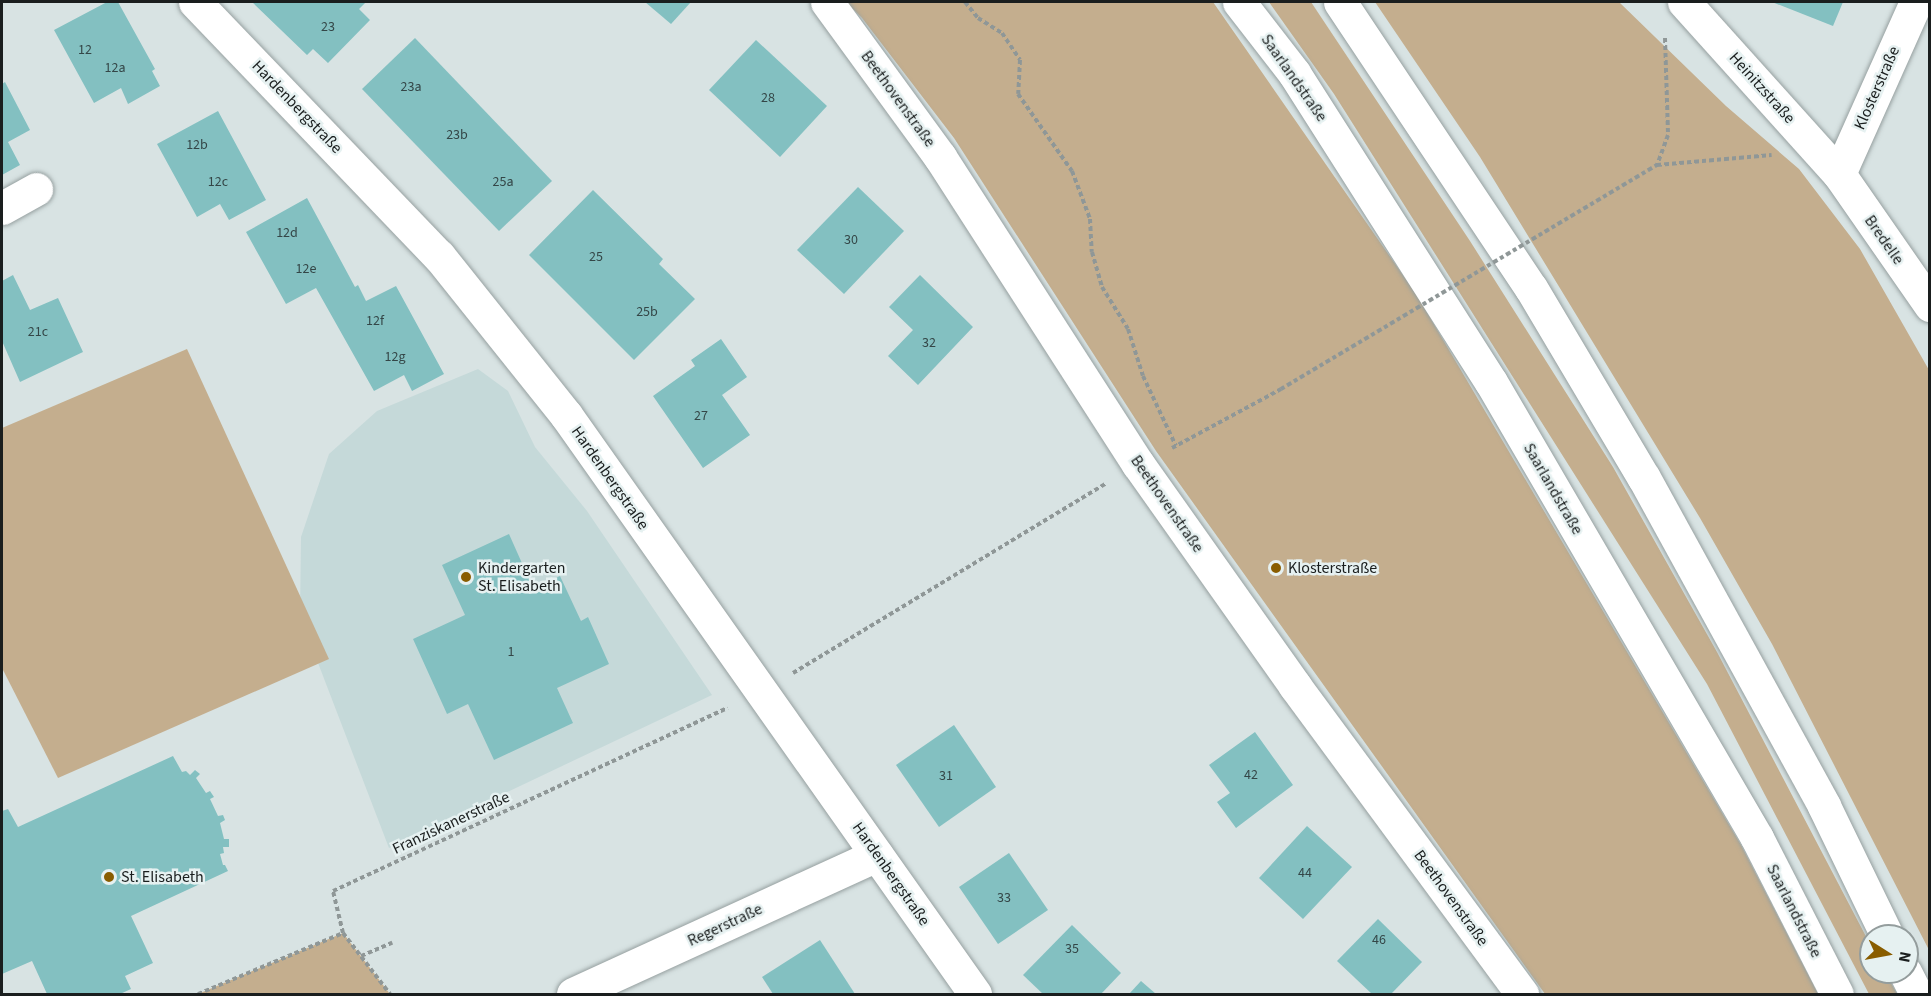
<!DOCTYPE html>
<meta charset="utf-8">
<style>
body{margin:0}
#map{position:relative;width:1931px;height:996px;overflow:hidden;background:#d8e3e3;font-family:"Source Sans 3",sans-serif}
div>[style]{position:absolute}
.built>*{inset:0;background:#c5d9d9}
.green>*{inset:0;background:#c4ae8e}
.building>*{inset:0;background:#83c0c1}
.path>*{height:4px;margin-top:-2px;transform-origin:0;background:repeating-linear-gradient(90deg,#8f9797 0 4.5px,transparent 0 7.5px)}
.roads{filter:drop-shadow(0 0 2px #96a0a0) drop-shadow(0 0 2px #96a0a0)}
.street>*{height:33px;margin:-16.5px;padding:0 16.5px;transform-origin:16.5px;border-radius:16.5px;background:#fff}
.highway>*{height:33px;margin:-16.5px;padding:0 16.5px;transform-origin:16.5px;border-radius:16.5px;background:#fff}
.path-bridge>*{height:4px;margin-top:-2px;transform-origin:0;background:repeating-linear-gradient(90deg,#8f9797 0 4.5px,transparent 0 7.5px)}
.dots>*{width:16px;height:16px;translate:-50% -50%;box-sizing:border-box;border:3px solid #e6f1f1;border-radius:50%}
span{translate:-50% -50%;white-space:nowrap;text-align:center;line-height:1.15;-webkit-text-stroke:5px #e6f1f1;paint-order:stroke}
.number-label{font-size:14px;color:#344647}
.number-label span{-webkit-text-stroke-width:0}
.street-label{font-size:16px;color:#1a1e1e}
.poi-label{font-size:16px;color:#1a1e1e}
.left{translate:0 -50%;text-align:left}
.frame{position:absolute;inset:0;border:3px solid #1a1e1e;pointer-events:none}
.north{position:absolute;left:1859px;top:924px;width:60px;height:60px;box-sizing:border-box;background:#e6f1f1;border:2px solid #949d9d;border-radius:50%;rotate:101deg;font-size:16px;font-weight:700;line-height:24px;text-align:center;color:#1a1e1e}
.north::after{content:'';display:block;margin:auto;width:21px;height:27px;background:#895d00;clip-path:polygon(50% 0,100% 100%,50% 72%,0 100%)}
</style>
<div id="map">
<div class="built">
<div style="clip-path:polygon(478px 369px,508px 391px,535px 447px,587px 511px,712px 695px,389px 848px,300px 616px,301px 537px,329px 454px,377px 411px)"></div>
</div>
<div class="green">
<div style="clip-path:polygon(846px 2px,1213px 2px,1416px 294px,1741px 845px,1818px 994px,1545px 994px,1156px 451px,954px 138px,862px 18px)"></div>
<div style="clip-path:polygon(1269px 2px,1311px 2px,1470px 241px,1613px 467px,1717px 652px,1871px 946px,1871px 972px,1885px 972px,1897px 994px,1869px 994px,1707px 684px,1334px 94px)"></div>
<div style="clip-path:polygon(1375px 2px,1619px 2px,1726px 106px,1799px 169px,1860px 249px,1929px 370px,1929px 950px,1772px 644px,1700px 518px,1480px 157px)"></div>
<div style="clip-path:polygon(187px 349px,329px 659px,58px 778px,2px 668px,2px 428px)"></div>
<div style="clip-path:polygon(343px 933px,390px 994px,198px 994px)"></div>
</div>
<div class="building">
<div style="clip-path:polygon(107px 2px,118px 2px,155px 69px,152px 71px,160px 86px,128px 104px,121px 88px,94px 103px,54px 30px)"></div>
<div style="clip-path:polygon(252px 2px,366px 2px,359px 9px,370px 20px,328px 63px,313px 49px,307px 55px)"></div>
<div style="clip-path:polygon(645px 2px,691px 2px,671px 24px)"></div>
<div style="clip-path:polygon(1772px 2px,1843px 2px,1833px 26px)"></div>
<div style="clip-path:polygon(415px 38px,552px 181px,499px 231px,362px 89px)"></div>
<div style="clip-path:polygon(756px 40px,827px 106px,780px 157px,709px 90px)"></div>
<div style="clip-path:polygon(5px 82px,30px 130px,8px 142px,20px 165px,2px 175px,2px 84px)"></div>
<div style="clip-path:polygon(218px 111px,266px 200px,229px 220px,220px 204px,197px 217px,157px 144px)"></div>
<div style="clip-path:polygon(858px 187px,904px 231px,844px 294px,797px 250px)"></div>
<div style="clip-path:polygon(593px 190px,663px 259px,659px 264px,695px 299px,634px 360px,529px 255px)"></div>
<div style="clip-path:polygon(307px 198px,355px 287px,358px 285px,366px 301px,396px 286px,444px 374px,412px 391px,404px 375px,374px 391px,316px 288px,286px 304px,246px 232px)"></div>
<div style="clip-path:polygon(13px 275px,30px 310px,58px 298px,83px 352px,20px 382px,2px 341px,2px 281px)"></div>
<div style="clip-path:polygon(920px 275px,973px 327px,918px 385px,888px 356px,913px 330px,889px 307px)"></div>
<div style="clip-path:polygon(721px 339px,747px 377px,722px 395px,750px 435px,703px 468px,653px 396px,695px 366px,691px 360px)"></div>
<div style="clip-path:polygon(509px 534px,533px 588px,560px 576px,581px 621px,588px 617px,609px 664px,557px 688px,573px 723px,494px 760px,468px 704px,447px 714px,413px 639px,465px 615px,442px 565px)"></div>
<div style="clip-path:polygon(954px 725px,996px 787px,939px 827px,896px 765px)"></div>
<div style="clip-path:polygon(1255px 732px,1293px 785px,1236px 828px,1217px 802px,1230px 793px,1209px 765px)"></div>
<div style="clip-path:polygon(173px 756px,182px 772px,186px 771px,190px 775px,195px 770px,200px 774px,196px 778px,206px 793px,210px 791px,214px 797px,210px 799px,218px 816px,223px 815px,225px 820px,220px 823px,224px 839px,229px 839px,229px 847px,223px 847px,224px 853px,220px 854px,223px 865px,225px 865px,228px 871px,131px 916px,153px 963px,125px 976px,131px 989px,120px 994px,47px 994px,32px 961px,2px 974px,2px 811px,8px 809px,18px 827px)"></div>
<div style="clip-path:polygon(1307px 826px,1352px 867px,1303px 919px,1259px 878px)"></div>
<div style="clip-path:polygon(1009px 853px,1048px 910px,998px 944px,959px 887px)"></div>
<div style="clip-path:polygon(1378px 919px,1422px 962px,1391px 994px,1372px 994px,1337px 961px)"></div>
<div style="clip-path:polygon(1072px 925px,1121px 973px,1101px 994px,1043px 994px,1023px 975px)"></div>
<div style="clip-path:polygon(820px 940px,855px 994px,773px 994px,762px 977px)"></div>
<div style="clip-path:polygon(1141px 981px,1156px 994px,1129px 994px)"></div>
</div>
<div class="path">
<div style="left:965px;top:2px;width:21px;rotate:51deg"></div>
<div style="left:978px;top:18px;width:28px;rotate:32deg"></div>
<div style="left:1002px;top:33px;width:32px;rotate:56deg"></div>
<div style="left:1020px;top:60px;width:34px;rotate:93deg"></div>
<div style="left:1018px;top:94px;width:94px;rotate:55deg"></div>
<div style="left:1072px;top:171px;width:51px;rotate:69.4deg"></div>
<div style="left:1090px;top:219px;width:33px;rotate:87deg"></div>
<div style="left:1092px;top:252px;width:36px;rotate:74deg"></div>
<div style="left:1102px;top:287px;width:49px;rotate:58.2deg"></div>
<div style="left:1128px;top:329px;width:49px;rotate:72.3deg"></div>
<div style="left:1143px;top:376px;width:77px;rotate:64.8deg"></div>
<div style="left:1665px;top:38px;width:97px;rotate:88.2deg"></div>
<div style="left:1668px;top:135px;width:32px;rotate:110deg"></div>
<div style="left:1657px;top:165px;width:115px;rotate:-5deg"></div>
<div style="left:1172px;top:448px;width:124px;rotate:-28.4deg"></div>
<div style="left:793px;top:673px;width:367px;rotate:-31.2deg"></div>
<div style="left:343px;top:933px;width:77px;rotate:52.4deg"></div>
<div style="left:361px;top:956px;width:34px;rotate:-23deg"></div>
<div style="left:198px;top:994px;width:157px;rotate:-22.8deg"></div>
<div style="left:343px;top:933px;width:43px;rotate:-103.4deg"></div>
<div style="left:333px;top:891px;width:435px;rotate:-24.9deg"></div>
</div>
<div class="roads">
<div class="street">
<div style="left:195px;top:2px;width:352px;rotate:46.2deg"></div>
<div style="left:439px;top:256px;width:203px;rotate:51.4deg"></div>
<div style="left:566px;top:415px;width:709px;rotate:54.76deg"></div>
<div style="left:827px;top:2px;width:192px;rotate:53.9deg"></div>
<div style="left:940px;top:157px;width:365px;rotate:57.2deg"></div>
<div style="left:1138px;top:464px;width:272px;rotate:54.7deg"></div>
<div style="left:1295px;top:686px;width:383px;rotate:53.6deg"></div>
<div style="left:1684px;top:2px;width:232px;rotate:48deg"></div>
<div style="left:1839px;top:174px;width:160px;rotate:55.2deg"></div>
<div style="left:1839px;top:174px;width:188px;rotate:-65.9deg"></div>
<div style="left:2px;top:208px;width:39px;rotate:-29deg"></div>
<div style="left:573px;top:994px;width:334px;rotate:-24.6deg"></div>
</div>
<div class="highway">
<div style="left:1239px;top:2px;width:90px;rotate:52.2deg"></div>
<div style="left:1294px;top:73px;width:366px;rotate:57.5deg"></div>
<div style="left:1491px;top:382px;width:528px;rotate:59.74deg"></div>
<div style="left:1757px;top:838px;width:175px;rotate:62.9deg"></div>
<div style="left:1340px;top:2px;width:344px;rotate:56.3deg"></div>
<div style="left:1531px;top:288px;width:221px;rotate:59.3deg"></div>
<div style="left:1644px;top:478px;width:374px;rotate:61.2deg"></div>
<div style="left:1824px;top:806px;width:144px;rotate:64.1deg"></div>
<div style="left:1905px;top:972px;width:25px;rotate:63deg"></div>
</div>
</div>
<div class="path-bridge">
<div style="left:1281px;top:389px;width:438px;rotate:-30.8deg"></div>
</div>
<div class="dots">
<div style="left:1276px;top:568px;background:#895d00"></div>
<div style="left:466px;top:577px;background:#895d00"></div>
<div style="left:109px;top:877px;background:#895d00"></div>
</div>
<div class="number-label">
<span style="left:328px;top:27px">23</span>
<span style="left:85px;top:50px">12</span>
<span style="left:115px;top:68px">12a</span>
<span style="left:411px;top:87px">23a</span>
<span style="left:768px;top:98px">28</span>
<span style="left:457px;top:135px">23b</span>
<span style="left:197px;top:145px">12b</span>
<span style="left:218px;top:182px">12c</span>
<span style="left:503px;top:182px">25a</span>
<span style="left:287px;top:233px">12d</span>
<span style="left:851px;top:240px">30</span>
<span style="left:596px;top:257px">25</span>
<span style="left:306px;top:269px">12e</span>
<span style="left:647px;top:312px">25b</span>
<span style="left:375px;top:321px">12f</span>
<span style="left:38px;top:332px">21c</span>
<span style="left:929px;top:343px">32</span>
<span style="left:395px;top:357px">12g</span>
<span style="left:701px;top:416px">27</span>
<span style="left:511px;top:652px">1</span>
<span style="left:1251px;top:775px">42</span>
<span style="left:946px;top:776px">31</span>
<span style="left:1305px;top:873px">44</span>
<span style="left:1004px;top:898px">33</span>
<span style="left:1379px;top:940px">46</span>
<span style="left:1072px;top:949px">35</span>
</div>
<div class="street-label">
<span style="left:1294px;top:78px;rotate:55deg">Saarlandstraße</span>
<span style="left:1762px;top:88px;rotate:48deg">Heinitzstraße</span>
<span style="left:1877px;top:88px;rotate:-66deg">Klosterstraße</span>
<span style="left:898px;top:99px;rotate:54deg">Beethovenstraße</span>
<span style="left:297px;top:107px;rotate:46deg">Hardenbergstraße</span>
<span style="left:1884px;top:240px;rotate:55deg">Bredelle</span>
<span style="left:610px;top:478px;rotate:55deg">Hardenbergstraße</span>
<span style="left:1553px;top:489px;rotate:60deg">Saarlandstraße</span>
<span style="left:1167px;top:504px;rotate:55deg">Beethovenstraße</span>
<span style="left:451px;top:823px;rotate:-25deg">Franziskanerstraße</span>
<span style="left:891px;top:874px;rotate:55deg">Hardenbergstraße</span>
<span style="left:1451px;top:898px;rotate:54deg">Beethovenstraße</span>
<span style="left:1794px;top:911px;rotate:63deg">Saarlandstraße</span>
<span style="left:725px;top:925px;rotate:-25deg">Regerstraße</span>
</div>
<div class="poi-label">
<span class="left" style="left:478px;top:577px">Kindergarten<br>St. Elisabeth</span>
<span class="left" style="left:1288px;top:568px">Klosterstraße</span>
<span class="left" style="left:121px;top:877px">St. Elisabeth</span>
</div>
<div class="frame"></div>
<div class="north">N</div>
</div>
